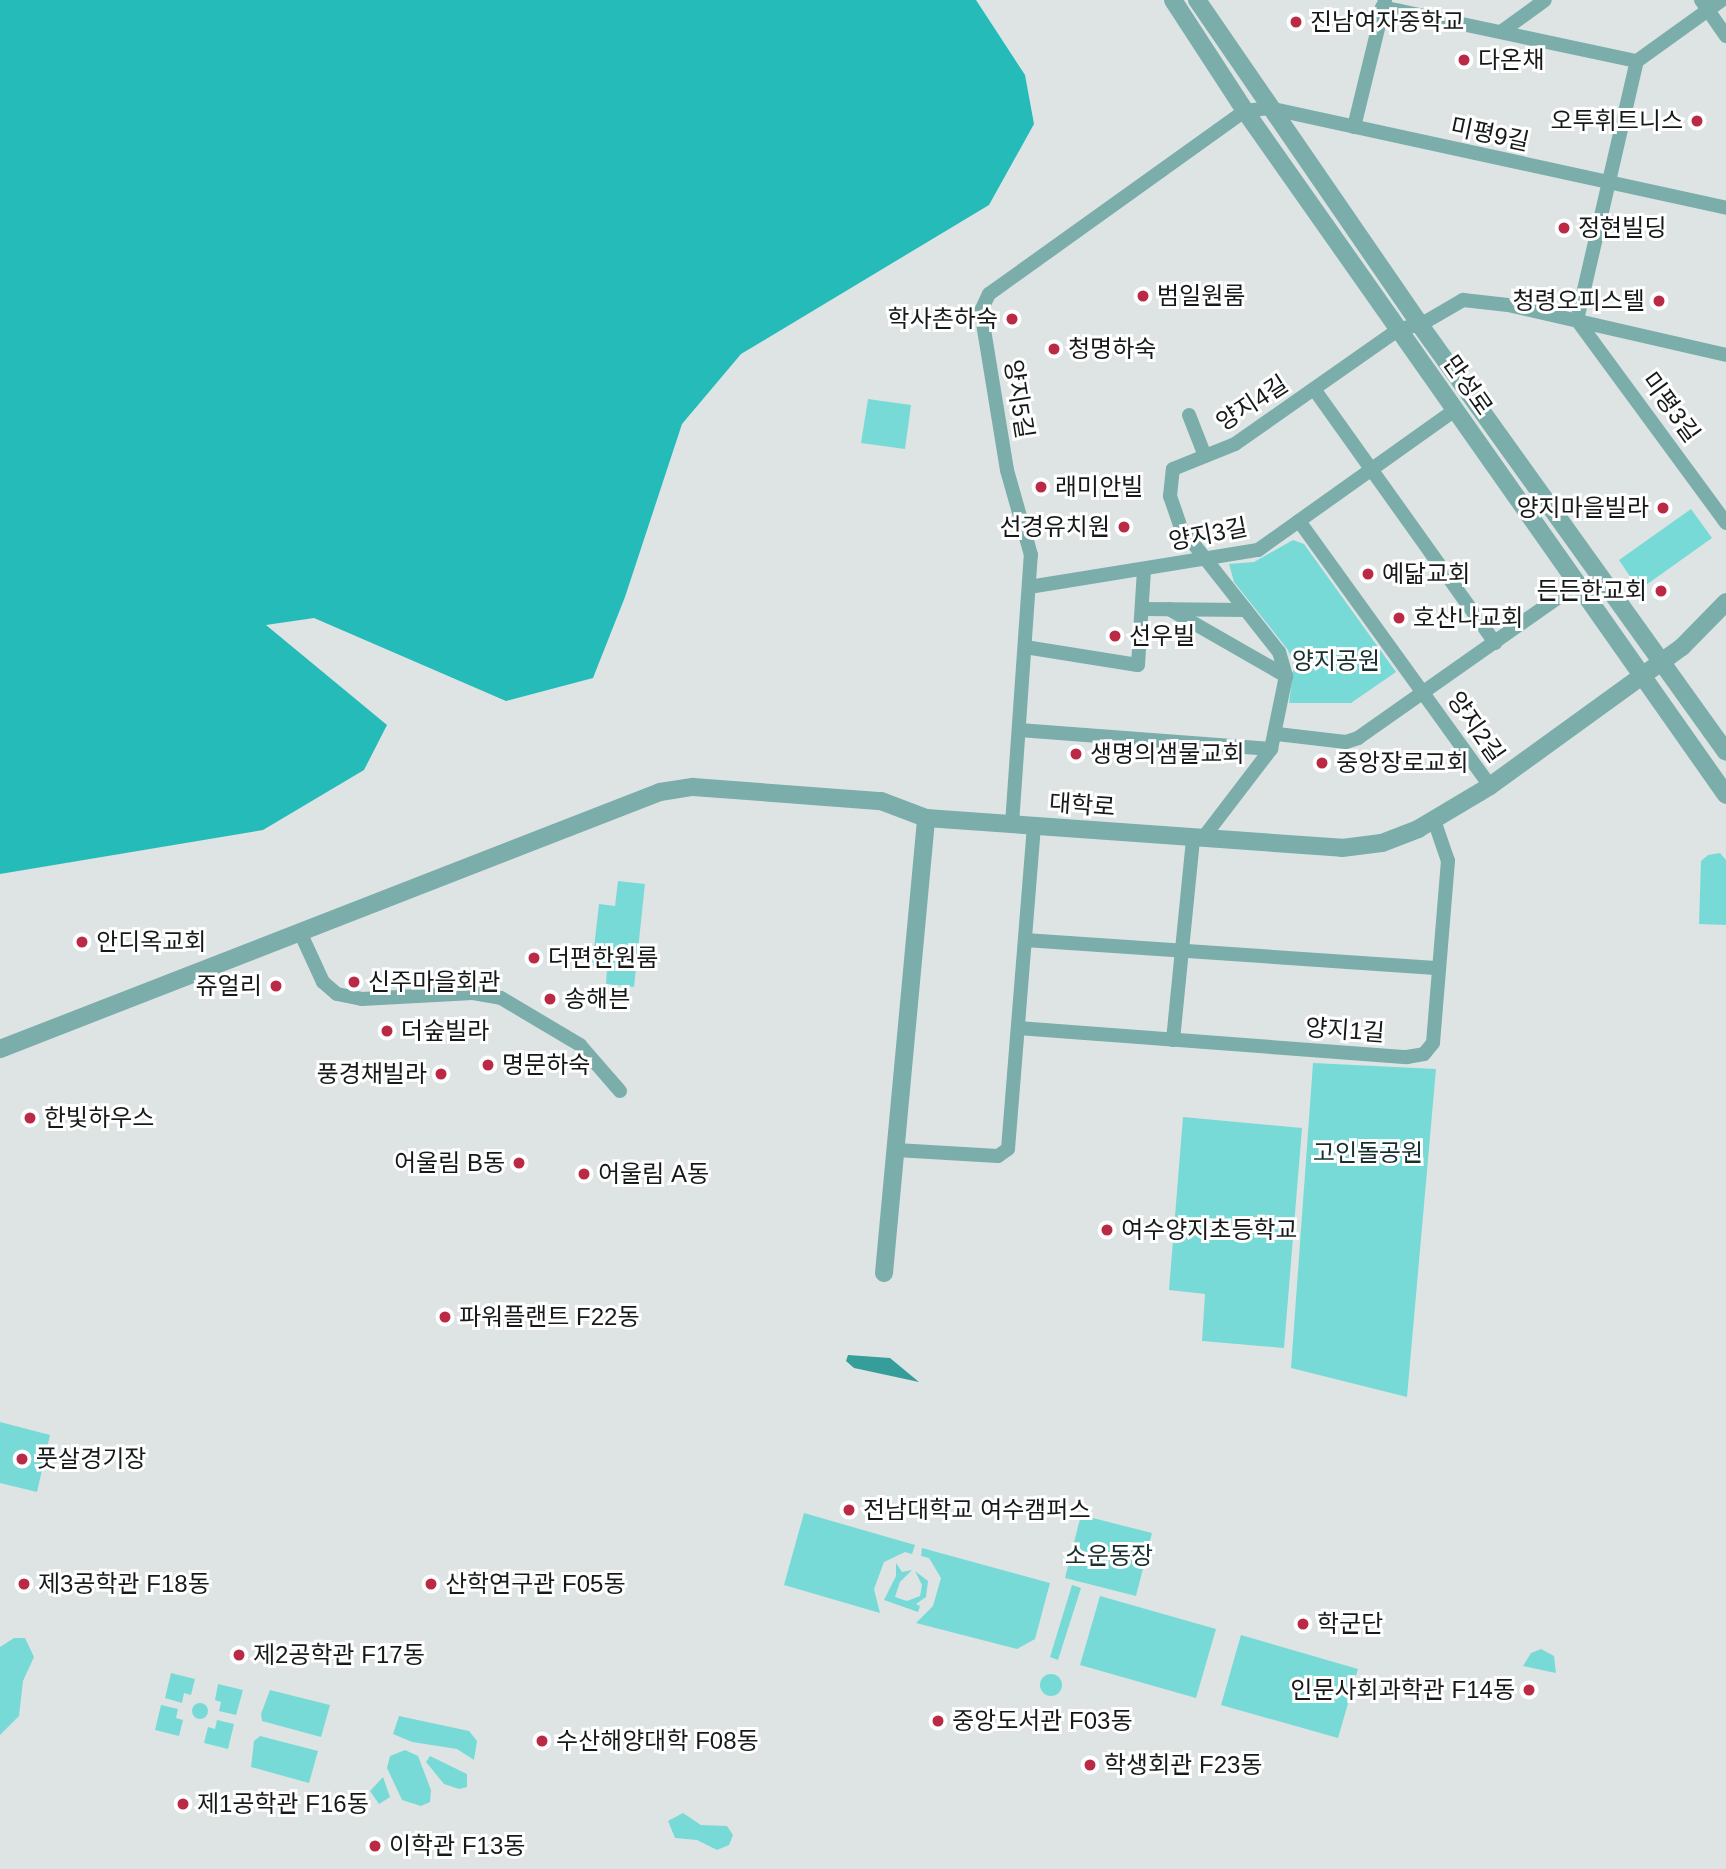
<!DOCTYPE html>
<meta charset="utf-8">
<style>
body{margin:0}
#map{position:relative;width:1726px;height:1869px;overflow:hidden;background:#dee4e4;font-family:Arial,"Noto Sans KR",sans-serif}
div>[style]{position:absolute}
.green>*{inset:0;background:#78dad7}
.round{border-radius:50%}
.forest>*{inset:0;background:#25bbb9}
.water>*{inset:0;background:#359e9b}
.minor>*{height:14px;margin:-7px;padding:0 7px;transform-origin:7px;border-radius:7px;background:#7badab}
.tertiary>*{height:18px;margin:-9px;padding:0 9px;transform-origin:9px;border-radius:9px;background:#7badab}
.dots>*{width:19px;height:19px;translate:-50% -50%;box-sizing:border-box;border:4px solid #fff;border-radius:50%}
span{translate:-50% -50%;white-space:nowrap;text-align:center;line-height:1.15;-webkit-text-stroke:6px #fff;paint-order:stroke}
.poi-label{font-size:24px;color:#171919}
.left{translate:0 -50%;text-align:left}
.right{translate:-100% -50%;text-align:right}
.street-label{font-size:24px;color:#171919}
.park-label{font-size:24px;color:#172f2e}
</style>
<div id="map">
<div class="green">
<div style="clip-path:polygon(868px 399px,911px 405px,905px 449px,861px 443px)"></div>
<div style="clip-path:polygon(1691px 509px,1712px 538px,1639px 590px,1619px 560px)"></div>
<div style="clip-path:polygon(1293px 540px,1304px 544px,1396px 672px,1351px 703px,1289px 703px,1294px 664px,1288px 650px,1234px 582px,1229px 564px,1254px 562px)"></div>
<div style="clip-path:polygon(1720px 853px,1726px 860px,1726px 925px,1699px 924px,1701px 861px,1708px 855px)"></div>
<div style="clip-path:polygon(618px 881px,645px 884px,634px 987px,606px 984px,607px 968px,592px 966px,599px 904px,615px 906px)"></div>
<div style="clip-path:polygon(1313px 1063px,1436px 1069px,1407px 1397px,1291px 1368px)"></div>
<div style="clip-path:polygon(1183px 1117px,1302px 1128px,1284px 1348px,1202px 1341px,1205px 1294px,1169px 1290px)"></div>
<div style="clip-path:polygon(0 1422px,50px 1435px,37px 1492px,0 1483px)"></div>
<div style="clip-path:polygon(804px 1513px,915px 1545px,912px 1554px,905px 1552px,884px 1562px,874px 1589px,880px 1613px,784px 1585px)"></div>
<div style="clip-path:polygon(1081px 1515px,1152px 1533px,1136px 1596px,1065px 1578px)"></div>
<div style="clip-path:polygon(922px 1548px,1050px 1583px,1035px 1639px,1017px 1649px,916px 1623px,933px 1606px,941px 1578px,929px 1558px,921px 1556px)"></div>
<div style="clip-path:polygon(896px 1563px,902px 1572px,912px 1570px,900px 1582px,895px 1597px,907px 1601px,920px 1596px,922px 1585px,915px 1571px,928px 1581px,926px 1597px,916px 1604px,920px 1606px,918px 1612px,884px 1600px,896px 1576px)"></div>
<div style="clip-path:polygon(1072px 1585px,1081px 1588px,1058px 1660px,1050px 1657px)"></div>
<div style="clip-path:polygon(1100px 1596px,1216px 1629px,1196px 1698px,1080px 1665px)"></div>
<div style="clip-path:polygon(1241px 1635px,1358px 1669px,1338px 1738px,1221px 1705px)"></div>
<div style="clip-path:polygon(14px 1638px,25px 1638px,34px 1657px,23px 1681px,19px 1716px,0 1735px,0 1647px)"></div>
<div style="clip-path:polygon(1541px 1649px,1554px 1656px,1556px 1673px,1523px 1666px,1531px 1653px)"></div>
<div style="clip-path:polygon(171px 1673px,195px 1679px,191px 1695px,184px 1693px,182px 1703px,165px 1698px)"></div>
<div class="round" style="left:1040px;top:1674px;width:22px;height:22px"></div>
<div style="clip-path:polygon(218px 1684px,243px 1690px,236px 1715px,219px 1711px,221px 1702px,215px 1700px)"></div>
<div style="clip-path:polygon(270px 1690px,330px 1705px,321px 1737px,262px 1721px,261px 1714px)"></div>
<div class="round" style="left:192px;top:1703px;width:16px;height:16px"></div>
<div style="clip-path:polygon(161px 1705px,178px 1709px,176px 1718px,183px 1720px,179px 1736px,155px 1730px)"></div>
<div style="clip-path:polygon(399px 1716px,469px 1731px,477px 1741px,474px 1760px,457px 1749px,412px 1742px,393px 1734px)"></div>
<div style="clip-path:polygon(217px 1720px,234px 1724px,228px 1749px,204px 1743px,208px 1727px,215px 1729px)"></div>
<div style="clip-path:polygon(260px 1736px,318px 1751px,309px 1783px,251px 1767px,254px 1741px)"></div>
<div style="clip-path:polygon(405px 1750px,418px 1756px,431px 1790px,430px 1802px,421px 1806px,402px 1800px,387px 1768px,390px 1756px)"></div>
<div style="clip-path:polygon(430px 1756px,467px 1774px,467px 1787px,459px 1789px,444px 1784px,426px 1762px)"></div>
<div style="clip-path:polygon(383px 1777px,390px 1797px,379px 1804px,370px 1791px)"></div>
<div style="clip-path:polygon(683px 1813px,701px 1825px,727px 1826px,733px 1835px,729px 1845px,717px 1850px,697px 1840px,675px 1838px,668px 1821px)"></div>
</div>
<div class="forest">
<div style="clip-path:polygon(0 0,976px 0,1025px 75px,1034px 124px,989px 205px,741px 354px,682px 424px,625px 597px,593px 678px,506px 701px,314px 618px,266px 625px,387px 725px,364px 770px,263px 830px,0 874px)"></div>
</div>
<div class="water">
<div style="clip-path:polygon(848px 1355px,890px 1358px,919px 1382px,854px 1368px,846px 1361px)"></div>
</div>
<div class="minor">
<div style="left:1701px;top:0;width:44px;rotate:55.2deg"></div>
<div style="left:1382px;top:7px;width:261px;rotate:12deg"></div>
<div style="left:1501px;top:32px;width:54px;rotate:-36deg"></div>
<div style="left:1354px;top:127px;width:131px;rotate:-76.3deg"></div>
<div style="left:1577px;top:320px;width:266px;rotate:-77deg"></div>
<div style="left:1637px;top:61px;width:105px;rotate:-35.7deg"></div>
<div style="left:1577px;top:320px;width:252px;rotate:53.7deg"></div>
<div style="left:1314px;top:389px;width:312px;rotate:54.5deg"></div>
<div style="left:1189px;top:415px;width:44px;rotate:68.7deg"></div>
<div style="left:1299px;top:521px;width:327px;rotate:54.2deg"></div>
<div style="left:1029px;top:587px;width:232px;rotate:-9.2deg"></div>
<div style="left:1258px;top:550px;width:242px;rotate:-35.4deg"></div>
<div style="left:1143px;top:609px;width:103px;rotate:0.6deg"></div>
<div style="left:1169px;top:609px;width:135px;rotate:29.8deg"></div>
<div style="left:1025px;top:647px;width:114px;rotate:9.1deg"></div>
<div style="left:1138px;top:665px;width:96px;rotate:-86.4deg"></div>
<div style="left:1019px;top:730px;width:253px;rotate:4.3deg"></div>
<div style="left:1277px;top:734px;width:69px;rotate:6.6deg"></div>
<div style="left:1346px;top:742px;width:13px;rotate:-18deg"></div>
<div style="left:1358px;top:738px;width:268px;rotate:-35.1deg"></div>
<div style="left:1012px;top:824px;width:270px;rotate:-86deg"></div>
<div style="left:1031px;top:555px;width:88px;rotate:-105.8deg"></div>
<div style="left:1007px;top:470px;width:161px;rotate:-99.3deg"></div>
<div style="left:981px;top:311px;width:19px;rotate:-65deg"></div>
<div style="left:989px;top:294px;width:315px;rotate:-35.6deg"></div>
<div style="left:1245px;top:111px;width:24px;rotate:-7deg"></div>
<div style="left:1269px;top:108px;width:468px;rotate:12.3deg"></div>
<div style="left:1203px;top:838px;width:112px;rotate:-52.6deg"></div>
<div style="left:1271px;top:749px;width:75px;rotate:-78.4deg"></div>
<div style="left:1286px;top:676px;width:25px;rotate:-106deg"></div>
<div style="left:1279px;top:652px;width:158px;rotate:-128.3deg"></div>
<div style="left:1181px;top:528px;width:34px;rotate:-109deg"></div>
<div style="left:1170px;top:496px;width:27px;rotate:-84deg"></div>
<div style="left:1173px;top:469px;width:67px;rotate:-22deg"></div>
<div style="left:1235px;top:444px;width:200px;rotate:-35deg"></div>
<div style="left:1399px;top:329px;width:21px;rotate:-11deg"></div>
<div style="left:1420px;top:325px;width:50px;rotate:-30.2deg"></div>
<div style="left:1463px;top:300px;width:45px;rotate:6.3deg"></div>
<div style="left:1508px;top:305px;width:224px;rotate:12.9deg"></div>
<div style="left:300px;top:932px;width:55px;rotate:65.3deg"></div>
<div style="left:323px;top:982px;width:18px;rotate:41deg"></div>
<div style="left:337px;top:994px;width:25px;rotate:11deg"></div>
<div style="left:362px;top:999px;width:111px;rotate:-3.1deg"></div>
<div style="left:473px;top:993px;width:28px;rotate:10deg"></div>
<div style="left:501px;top:998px;width:92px;rotate:30.7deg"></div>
<div style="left:580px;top:1045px;width:61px;rotate:49deg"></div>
<div style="left:1025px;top:940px;width:415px;rotate:3.9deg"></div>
<div style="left:1018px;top:1028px;width:390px;rotate:4.3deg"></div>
<div style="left:1407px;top:1057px;width:17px;rotate:-10deg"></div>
<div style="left:1424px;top:1054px;width:14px;rotate:-51deg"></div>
<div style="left:1433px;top:1043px;width:183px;rotate:-85.3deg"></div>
<div style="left:1448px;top:861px;width:43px;rotate:-108.9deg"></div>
<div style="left:1173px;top:1040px;width:203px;rotate:-84.3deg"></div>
<div style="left:896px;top:1150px;width:102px;rotate:3.4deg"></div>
<div style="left:998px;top:1156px;width:12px;rotate:-35deg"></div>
<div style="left:1008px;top:1149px;width:324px;rotate:-85.4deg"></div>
</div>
<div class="tertiary">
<div style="left:1173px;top:0;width:132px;rotate:57deg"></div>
<div style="left:1245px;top:111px;width:836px;rotate:54.88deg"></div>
<div style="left:1197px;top:0;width:394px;rotate:55.5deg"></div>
<div style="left:1420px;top:325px;width:525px;rotate:54.37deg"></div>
<div style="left:926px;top:818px;width:417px;rotate:4.1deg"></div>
<div style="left:1342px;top:848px;width:40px;rotate:-7.1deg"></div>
<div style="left:1382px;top:843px;width:39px;rotate:-21deg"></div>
<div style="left:1418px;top:829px;width:84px;rotate:-30.8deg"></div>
<div style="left:1490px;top:786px;width:237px;rotate:-35.9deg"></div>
<div style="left:1682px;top:647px;width:63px;rotate:-45.6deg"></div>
<div style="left:0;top:1049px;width:708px;rotate:-21.28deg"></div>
<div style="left:660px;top:792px;width:33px;rotate:-9deg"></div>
<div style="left:693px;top:787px;width:189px;rotate:4.3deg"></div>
<div style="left:881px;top:801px;width:48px;rotate:20.7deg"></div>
<div style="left:884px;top:1273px;width:457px;rotate:-84.7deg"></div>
</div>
<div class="dots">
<div style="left:1296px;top:22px;background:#bb2a45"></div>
<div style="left:1464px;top:60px;background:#bb2a45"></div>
<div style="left:1697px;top:121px;background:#bb2a45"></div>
<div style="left:1564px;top:228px;background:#bb2a45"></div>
<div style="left:1143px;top:296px;background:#bb2a45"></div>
<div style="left:1659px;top:301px;background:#bb2a45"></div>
<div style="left:1012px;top:319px;background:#bb2a45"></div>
<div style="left:1054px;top:349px;background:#bb2a45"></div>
<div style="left:1041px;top:487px;background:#bb2a45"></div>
<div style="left:1663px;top:508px;background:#bb2a45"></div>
<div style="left:1124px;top:527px;background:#bb2a45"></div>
<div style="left:1368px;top:574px;background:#bb2a45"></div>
<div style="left:1661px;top:591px;background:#bb2a45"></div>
<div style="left:1399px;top:618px;background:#bb2a45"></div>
<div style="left:1115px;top:636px;background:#bb2a45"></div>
<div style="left:1076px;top:754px;background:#bb2a45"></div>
<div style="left:1322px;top:763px;background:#bb2a45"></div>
<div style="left:82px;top:942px;background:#bb2a45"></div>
<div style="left:534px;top:958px;background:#bb2a45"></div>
<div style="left:354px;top:982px;background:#bb2a45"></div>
<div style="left:276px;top:986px;background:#bb2a45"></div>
<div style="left:550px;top:999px;background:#bb2a45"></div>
<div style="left:387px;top:1031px;background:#bb2a45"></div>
<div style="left:488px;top:1065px;background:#bb2a45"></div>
<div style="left:441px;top:1074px;background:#bb2a45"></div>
<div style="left:30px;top:1118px;background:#bb2a45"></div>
<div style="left:519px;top:1163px;background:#bb2a45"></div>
<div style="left:584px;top:1174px;background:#bb2a45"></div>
<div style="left:1107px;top:1230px;background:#bb2a45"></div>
<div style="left:445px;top:1317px;background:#bb2a45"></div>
<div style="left:22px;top:1459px;background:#bb2a45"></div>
<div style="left:849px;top:1510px;background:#bb2a45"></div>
<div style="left:24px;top:1584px;background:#bb2a45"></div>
<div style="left:431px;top:1584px;background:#bb2a45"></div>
<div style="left:1303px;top:1624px;background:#bb2a45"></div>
<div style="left:239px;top:1655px;background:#bb2a45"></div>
<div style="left:1529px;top:1690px;background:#bb2a45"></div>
<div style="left:938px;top:1721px;background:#bb2a45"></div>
<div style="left:542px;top:1741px;background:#bb2a45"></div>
<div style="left:1090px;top:1765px;background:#bb2a45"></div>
<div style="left:183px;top:1804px;background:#bb2a45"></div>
<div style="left:375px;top:1846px;background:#bb2a45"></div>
</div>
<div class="poi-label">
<span class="left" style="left:1310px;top:22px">진남여자중학교</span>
<span class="left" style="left:1478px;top:60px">다온채</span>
<span class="right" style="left:1683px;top:121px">오투휘트니스</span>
<span class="left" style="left:1578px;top:228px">정현빌딩</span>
<span class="left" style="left:1157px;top:296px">범일원룸</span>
<span class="right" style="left:1645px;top:301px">청령오피스텔</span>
<span class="right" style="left:998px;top:319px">학사촌하숙</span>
<span class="left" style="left:1068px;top:349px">청명하숙</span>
<span class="left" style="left:1055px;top:487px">래미안빌</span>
<span class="right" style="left:1649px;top:508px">양지마을빌라</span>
<span class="right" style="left:1110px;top:527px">선경유치원</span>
<span class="left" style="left:1382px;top:574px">예닮교회</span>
<span class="right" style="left:1647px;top:591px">든든한교회</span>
<span class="left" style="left:1413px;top:618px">호산나교회</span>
<span class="left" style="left:1129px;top:636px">선우빌</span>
<span class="left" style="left:1090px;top:754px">생명의샘물교회</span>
<span class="left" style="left:1336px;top:763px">중앙장로교회</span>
<span class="left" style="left:96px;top:942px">안디옥교회</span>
<span class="left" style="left:548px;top:958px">더편한원룸</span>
<span class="left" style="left:368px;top:982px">신주마을회관</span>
<span class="right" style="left:262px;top:986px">쥬얼리</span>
<span class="left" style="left:564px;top:999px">송해븐</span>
<span class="left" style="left:401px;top:1031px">더숲빌라</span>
<span class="left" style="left:502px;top:1065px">명문하숙</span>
<span class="right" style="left:427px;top:1074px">풍경채빌라</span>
<span class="left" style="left:44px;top:1118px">한빛하우스</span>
<span class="right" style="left:505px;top:1163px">어울림 B동</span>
<span class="left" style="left:598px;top:1174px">어울림 A동</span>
<span class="left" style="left:1121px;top:1230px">여수양지초등학교</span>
<span class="left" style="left:459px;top:1317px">파워플랜트 F22동</span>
<span class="left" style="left:36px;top:1459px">풋살경기장</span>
<span class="left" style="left:863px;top:1510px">전남대학교 여수캠퍼스</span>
<span class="left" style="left:38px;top:1584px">제3공학관 F18동</span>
<span class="left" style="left:445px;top:1584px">산학연구관 F05동</span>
<span class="left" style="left:1317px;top:1624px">학군단</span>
<span class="left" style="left:253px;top:1655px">제2공학관 F17동</span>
<span class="right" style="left:1515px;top:1690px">인문사회과학관 F14동</span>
<span class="left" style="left:952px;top:1721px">중앙도서관 F03동</span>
<span class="left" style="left:556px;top:1741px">수산해양대학 F08동</span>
<span class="left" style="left:1104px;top:1765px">학생회관 F23동</span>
<span class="left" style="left:197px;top:1804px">제1공학관 F16동</span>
<span class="left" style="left:389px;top:1846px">이학관 F13동</span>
</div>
<div class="street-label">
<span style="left:1490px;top:134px;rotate:12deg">미평9길</span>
<span style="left:1468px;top:385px;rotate:55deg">만성로</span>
<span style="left:1019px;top:399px;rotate:81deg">양지5길</span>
<span style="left:1252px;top:403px;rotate:-33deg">양지4길</span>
<span style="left:1671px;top:407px;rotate:54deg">미평3길</span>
<span style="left:1208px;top:534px;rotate:-11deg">양지3길</span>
<span style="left:1476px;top:727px;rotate:55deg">양지2길</span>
<span style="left:1082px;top:805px;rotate:4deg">대학로</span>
<span style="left:1345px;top:1030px;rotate:4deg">양지1길</span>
</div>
<div class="park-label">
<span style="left:1336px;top:661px">양지공원</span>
<span style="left:1368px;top:1153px">고인돌공원</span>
<span style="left:1109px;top:1556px">소운동장</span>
</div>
</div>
